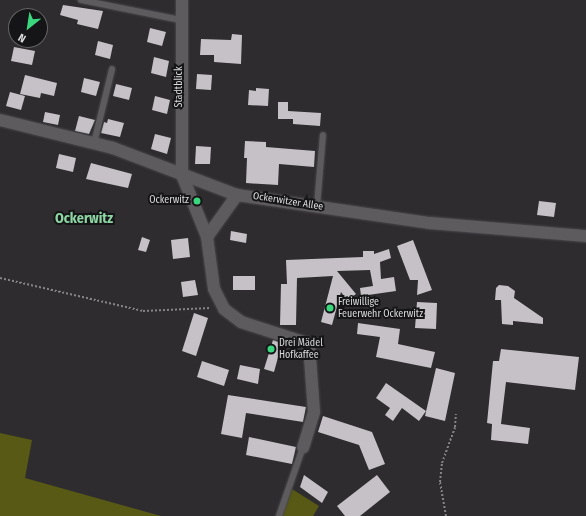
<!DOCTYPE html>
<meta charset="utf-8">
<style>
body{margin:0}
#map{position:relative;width:586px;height:516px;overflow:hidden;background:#2e2c2f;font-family:"Fira Sans Condensed",sans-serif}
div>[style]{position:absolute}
.green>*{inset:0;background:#575914}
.building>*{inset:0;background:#c5c1c6}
.path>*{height:2px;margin-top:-1px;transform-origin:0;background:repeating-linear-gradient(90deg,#858486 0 2px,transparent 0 4px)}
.roads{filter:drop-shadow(0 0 1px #49474a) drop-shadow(0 0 1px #49474a)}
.lane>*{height:6px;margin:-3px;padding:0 3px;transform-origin:3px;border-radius:3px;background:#5e5b5f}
.street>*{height:12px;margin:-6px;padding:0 6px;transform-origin:6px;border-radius:6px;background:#5e5b5f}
.secondary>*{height:12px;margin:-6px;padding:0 6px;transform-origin:6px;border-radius:6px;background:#5e5b5f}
.dots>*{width:11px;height:11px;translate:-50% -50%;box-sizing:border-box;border:2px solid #151416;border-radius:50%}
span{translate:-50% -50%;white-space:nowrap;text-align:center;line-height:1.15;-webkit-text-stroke:4px #151416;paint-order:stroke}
.street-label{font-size:10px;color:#dad9db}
.poi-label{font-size:10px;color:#dad9db}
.right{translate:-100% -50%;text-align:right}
.left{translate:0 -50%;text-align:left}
.district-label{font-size:14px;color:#8dd5a3;font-weight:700}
.north{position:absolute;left:8px;top:8px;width:40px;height:40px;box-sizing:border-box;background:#151416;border:1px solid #646365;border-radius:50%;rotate:210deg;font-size:11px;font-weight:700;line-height:16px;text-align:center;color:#dad9db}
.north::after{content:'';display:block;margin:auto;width:14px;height:18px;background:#3ad77f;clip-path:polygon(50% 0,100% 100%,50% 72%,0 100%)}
</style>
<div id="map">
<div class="green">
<div style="clip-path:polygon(0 433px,32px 440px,25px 478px,161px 516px,0 516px)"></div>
<div style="clip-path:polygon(292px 489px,319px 506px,313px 516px,282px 516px)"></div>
</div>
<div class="building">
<div style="clip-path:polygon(63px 5px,103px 11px,98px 29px,77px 24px,78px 20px,60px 15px)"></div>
<div style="clip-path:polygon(150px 28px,166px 32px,162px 46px,147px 42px)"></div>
<div style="clip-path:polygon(232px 34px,242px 35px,241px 64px,214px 62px,214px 55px,200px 55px,201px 39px,231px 40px)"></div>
<div style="clip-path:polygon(98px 41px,113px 45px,110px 59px,95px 55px)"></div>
<div style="clip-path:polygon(14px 47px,35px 51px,32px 65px,11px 61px)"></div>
<div style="clip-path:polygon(154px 57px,169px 61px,166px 77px,151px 73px)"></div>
<div style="clip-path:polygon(197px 74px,212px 75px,211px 90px,196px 89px)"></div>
<div style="clip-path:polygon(25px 75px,57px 83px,54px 96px,41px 93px,40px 98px,20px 94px)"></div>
<div style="clip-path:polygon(84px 78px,100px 82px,96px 96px,81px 92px)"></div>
<div style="clip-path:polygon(116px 84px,132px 88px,129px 100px,113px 96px)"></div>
<div style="clip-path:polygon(256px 88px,269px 89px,268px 106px,248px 105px,249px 90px,256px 91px)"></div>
<div style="clip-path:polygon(10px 92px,25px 96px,21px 110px,6px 106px)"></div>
<div style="clip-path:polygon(155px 96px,170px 100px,167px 114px,152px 110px)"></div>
<div style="clip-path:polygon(278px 102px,288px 102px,288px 111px,321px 113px,320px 126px,293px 124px,293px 119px,278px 119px)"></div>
<div style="clip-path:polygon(45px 112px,60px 115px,58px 125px,43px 122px)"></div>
<div style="clip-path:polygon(79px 116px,95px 120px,89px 134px,75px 131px)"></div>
<div style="clip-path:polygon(108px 119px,124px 123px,120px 137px,101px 133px,104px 122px,107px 123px)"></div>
<div style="clip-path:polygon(155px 134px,171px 138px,167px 154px,151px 149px)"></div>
<div style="clip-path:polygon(245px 141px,266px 142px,266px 147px,315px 151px,314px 167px,279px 164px,278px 185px,246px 183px,247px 158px,244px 158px)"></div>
<div style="clip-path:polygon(196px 146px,211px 147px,210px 164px,195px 164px)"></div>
<div style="clip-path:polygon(59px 154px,76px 158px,73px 172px,56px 168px)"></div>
<div style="clip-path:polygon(91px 163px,132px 174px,128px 188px,86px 179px)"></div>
<div style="clip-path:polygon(539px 201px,556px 203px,554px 217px,537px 215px)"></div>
<div style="clip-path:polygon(231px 231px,247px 234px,246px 243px,230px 240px)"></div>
<div style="clip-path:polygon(142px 237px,150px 240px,146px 252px,138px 250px)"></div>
<div style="clip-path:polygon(188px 238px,190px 257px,173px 259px,171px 240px)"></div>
<div style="clip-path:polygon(413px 240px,432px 290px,417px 295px,418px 280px,410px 280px,397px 246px)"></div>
<div style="clip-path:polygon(389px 249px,391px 258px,380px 262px,381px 279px,394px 277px,396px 291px,361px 296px,360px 288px,373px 286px,370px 270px,337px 271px,356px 294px,347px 300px,341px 292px,332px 325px,321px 322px,333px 276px,297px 278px,296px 325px,280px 325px,281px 284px,287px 284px,286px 260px,363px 257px,363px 251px,374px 251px,374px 254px)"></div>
<div style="clip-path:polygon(233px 276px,255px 276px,255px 290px,233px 290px)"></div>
<div style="clip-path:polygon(195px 280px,198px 295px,183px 297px,181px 282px)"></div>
<div style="clip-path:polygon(499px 285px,508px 286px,515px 291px,514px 298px,543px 318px,543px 324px,513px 321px,513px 325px,502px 324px,501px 300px,495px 300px,496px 288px)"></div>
<div style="clip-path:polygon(417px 302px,437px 303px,436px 329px,415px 328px)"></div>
<div style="clip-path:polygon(194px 313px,208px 318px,196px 356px,182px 351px)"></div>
<div style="clip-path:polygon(358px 323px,400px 329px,398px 344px,435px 352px,431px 368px,376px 357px,380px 337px,357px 334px)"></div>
<div style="clip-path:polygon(273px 340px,282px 343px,274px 372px,264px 369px)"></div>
<div style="clip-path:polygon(501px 349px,579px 357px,575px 390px,506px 382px,501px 424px,530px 428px,528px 444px,491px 440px,492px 424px,487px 423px,493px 361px,499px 361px)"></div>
<div style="clip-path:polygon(202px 361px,229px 370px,224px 386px,197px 377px)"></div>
<div style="clip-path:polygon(240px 365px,260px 369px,258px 384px,237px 379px)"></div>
<div style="clip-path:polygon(436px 368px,455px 373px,445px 421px,425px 416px)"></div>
<div style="clip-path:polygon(386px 383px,426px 411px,419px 421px,402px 408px,393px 421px,385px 415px,390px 408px,376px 398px)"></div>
<div style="clip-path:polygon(228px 395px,306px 407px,303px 422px,246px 413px,242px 438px,221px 434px)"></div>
<div style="clip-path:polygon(323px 416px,372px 432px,385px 464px,369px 470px,359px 445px,318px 432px)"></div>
<div style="clip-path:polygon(249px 437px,296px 447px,292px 464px,246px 455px)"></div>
<div style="clip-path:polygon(304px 475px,328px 492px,322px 503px,300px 487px)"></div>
<div style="clip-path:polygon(377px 475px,390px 492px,360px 516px,345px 516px,337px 506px)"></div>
</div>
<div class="path">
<div style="left:0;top:278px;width:147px;rotate:13deg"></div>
<div style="left:143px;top:311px;width:68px;rotate:-2.5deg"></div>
<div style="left:446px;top:516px;width:35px;rotate:-100deg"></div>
<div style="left:440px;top:482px;width:19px;rotate:-84deg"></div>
<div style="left:442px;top:463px;width:38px;rotate:-70deg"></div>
<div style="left:455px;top:427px;width:13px;rotate:-86deg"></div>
</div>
<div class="roads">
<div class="lane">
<div style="left:81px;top:0;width:101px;rotate:11.4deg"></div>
<div style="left:94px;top:143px;width:76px;rotate:-76.3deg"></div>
<div style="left:317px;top:206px;width:71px;rotate:-85.2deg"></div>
<div style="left:279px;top:516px;width:73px;rotate:-70.8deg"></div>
</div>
<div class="street">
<div style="left:182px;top:0;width:175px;rotate:90deg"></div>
<div style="left:182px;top:175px;width:67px;rotate:68deg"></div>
<div style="left:207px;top:237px;width:52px;rotate:82.3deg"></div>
<div style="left:214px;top:289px;width:22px;rotate:63deg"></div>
<div style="left:224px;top:309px;width:21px;rotate:37deg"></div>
<div style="left:241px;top:322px;width:71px;rotate:17.9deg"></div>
<div style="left:309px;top:344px;width:68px;rotate:85.8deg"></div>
<div style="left:314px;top:412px;width:37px;rotate:107deg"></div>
<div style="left:207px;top:237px;width:52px;rotate:-54.5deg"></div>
</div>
<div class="secondary">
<div style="left:0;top:120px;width:116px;rotate:13.9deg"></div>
<div style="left:113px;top:148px;width:133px;rotate:20.8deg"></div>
<div style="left:237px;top:195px;width:195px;rotate:8.3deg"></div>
<div style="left:430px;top:223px;width:157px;rotate:4.8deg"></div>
</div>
</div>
<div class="dots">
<div style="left:197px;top:201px;background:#3ad77f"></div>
<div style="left:330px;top:308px;background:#3ad77f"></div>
<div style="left:271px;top:349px;background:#3ad77f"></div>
</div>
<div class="street-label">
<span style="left:180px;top:87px;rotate:-90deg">Stadtblick</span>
<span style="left:288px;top:202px;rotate:9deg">Ockerwitzer Allee</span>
</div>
<div class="poi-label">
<span class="right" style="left:189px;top:201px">Ockerwitz</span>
<span class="left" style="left:338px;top:308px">Freiwillige<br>Feuerwehr Ockerwitz</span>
<span class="left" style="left:279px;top:349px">Drei Mädel<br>Hofkaffee</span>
</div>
<div class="district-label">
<span style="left:84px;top:219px">Ockerwitz</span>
</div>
<div class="north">N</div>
</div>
